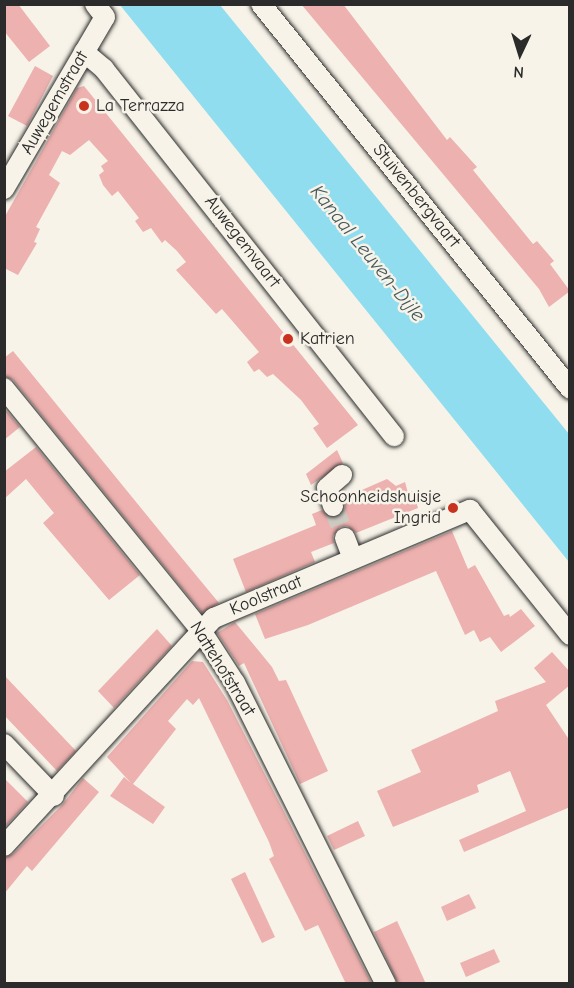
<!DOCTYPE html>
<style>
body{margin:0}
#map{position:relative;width:574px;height:988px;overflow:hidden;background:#f7f3e8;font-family:"Comic Neue",sans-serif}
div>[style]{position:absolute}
.water>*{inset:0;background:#90ddef}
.building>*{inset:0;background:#edb1af}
.minor-tunnel>*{height:20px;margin-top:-10px;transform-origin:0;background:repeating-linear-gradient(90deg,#cecbc2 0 20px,transparent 0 30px)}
.roads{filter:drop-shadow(0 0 2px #2b2b2b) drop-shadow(0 0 2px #2b2b2b)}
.minor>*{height:20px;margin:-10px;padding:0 10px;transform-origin:10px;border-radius:10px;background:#f7f3e8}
.dots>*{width:16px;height:16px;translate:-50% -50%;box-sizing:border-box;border:3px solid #f7f3e8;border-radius:50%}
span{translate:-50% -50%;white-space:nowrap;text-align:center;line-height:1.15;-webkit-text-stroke:5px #f7f3e8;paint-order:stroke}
.street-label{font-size:18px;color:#2b2b2b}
.poi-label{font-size:18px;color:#2b2b2b}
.left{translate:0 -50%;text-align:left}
.right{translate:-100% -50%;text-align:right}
.water-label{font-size:20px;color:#44585c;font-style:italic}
.frame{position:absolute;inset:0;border:6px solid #2b2b2b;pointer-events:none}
.north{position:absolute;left:490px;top:24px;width:60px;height:60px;-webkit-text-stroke:4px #f7f3e8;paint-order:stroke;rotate:184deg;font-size:16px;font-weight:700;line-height:24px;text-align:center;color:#2b2b2b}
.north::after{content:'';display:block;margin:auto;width:21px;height:27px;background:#2b2b2b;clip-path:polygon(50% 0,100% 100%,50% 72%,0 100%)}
</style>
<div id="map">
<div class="water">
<div style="clip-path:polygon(120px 5px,220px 5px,569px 434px,569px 562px)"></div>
</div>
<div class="building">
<div style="clip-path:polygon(4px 4px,18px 4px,50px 46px,29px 62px,4px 31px)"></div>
<div style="clip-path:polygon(301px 4px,343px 4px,447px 140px,450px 137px,477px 167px,473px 170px,533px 244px,537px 241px,554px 261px,550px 264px,570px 291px,549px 307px,539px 289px)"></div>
<div style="clip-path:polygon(35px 66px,53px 76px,27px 126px,8px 116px)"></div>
<div style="clip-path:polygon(84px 86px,358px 425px,327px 448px,313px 428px,319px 424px,301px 400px,273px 374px,267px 377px,259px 369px,254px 372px,247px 362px,259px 352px,222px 309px,216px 314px,176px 270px,186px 262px,177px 251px,165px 240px,162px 243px,151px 228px,143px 232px,135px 221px,139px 218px,118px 191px,112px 196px,103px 185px,99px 175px,104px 171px,101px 166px,108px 161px,89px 140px,70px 155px,62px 151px,49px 175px,60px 183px,36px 227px,40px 229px,34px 242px,37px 243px,18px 275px,4px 268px,4px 218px,77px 88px)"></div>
<div style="clip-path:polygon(13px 351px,176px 551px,219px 603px,202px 613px,13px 380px,4px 376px,4px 358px)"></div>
<div style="clip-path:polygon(4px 408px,20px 427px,4px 440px)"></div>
<div style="clip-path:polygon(36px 447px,140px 575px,109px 600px,43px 523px,54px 513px,26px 479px,4px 499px,4px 472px)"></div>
<div style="clip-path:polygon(337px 450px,343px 463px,311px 485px,306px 474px)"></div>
<div style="clip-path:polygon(387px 479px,396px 486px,405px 482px,408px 493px,413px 491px,418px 508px,356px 533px,347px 526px,340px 527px,333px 536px,334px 543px,311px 552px,315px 562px,246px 592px,233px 559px,316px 525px,312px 514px,322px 510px,330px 518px,337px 517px,345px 509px,344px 502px,357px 497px,355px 493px)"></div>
<div style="clip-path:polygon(452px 531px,468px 569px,475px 565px,504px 616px,509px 614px,510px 617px,521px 609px,535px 626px,501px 652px,490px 637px,480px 642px,474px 630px,465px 635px,436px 571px,308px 625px,265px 639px,255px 614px)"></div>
<div style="clip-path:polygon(235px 622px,272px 667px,279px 681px,286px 680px,328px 771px,300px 784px,244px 663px,239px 666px,217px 633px)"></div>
<div style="clip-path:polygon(157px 629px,172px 646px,114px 708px,98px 691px)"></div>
<div style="clip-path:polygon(552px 652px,570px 672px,570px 685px,546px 705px,570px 741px,570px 807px,464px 852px,459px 840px,526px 811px,510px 771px,477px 785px,479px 792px,393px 827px,377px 791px,421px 772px,411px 750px,498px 711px,495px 701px,546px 682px,534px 668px)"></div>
<div style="clip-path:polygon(192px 661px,203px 662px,227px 700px,372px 984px,346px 984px,318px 925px,305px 931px,269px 859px,274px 856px,269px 842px,199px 698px,193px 705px,187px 699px,168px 721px,176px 729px,133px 784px,165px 807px,153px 824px,110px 796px,124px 777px,131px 783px,107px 757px)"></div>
<div style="clip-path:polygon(4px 675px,76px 751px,57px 771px,4px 715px)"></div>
<div style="clip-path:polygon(4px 778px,28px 802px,4px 828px)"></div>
<div style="clip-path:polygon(83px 778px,99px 792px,32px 871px,27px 866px,4px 894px,4px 858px,13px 854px,63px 804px)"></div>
<div style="clip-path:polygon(358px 821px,365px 836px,334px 850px,327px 836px)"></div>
<div style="clip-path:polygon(245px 872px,275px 937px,262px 943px,231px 879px)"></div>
<div style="clip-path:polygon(469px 894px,476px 908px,447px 921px,441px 907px)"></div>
<div style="clip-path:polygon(397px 921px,413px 955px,426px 984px,398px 984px,374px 932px)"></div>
<div style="clip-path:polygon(494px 949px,500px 962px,466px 977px,460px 963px)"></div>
</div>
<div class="minor-tunnel">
<div style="left:333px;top:506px;width:34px;rotate:69deg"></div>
</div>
<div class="roads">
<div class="minor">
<div style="left:261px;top:4px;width:494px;rotate:51.2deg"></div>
<div style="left:84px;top:52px;width:26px;rotate:40deg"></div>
<div style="left:104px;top:69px;width:468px;rotate:51.7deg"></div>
<div style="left:4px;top:189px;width:199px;rotate:-59.6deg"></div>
<div style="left:105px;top:17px;width:16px;rotate:-128deg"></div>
<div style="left:4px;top:388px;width:314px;rotate:50.9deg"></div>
<div style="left:202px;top:632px;width:61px;rotate:57.1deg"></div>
<div style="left:235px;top:683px;width:337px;rotate:63.4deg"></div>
<div style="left:333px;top:506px;width:19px;rotate:-108deg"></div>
<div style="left:327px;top:488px;width:20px;rotate:-41deg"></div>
<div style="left:345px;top:538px;width:22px;rotate:69deg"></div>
<div style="left:4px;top:744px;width:72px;rotate:46.1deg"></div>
<div style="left:4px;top:846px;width:310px;rotate:-47.4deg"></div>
<div style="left:214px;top:618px;width:278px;rotate:-22.9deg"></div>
<div style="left:470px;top:510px;width:160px;rotate:51.3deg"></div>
</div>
</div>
<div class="dots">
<div style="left:84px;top:106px;background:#c8321e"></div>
<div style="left:288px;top:339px;background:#c8321e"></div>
<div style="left:453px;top:508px;background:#c8321e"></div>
</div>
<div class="street-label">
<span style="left:55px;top:103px;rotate:-60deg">Auwegemstraat</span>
<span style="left:416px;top:196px;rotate:51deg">Stuivenbergvaart</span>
<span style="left:242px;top:242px;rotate:52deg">Auwegemvaart</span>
<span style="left:266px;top:596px;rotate:-23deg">Koolstraat</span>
<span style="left:222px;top:669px;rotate:58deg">Nattehofstraat</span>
</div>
<div class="poi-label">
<span class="left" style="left:96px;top:106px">La Terrazza</span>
<span class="left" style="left:300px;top:339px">Katrien</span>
<span class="right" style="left:441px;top:508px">Schoonheidshuisje<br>Ingrid</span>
</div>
<div class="water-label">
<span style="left:368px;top:253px;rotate:51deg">Kanaal Leuven-Dijle</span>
</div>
<div class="frame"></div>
<div class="north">N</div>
</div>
